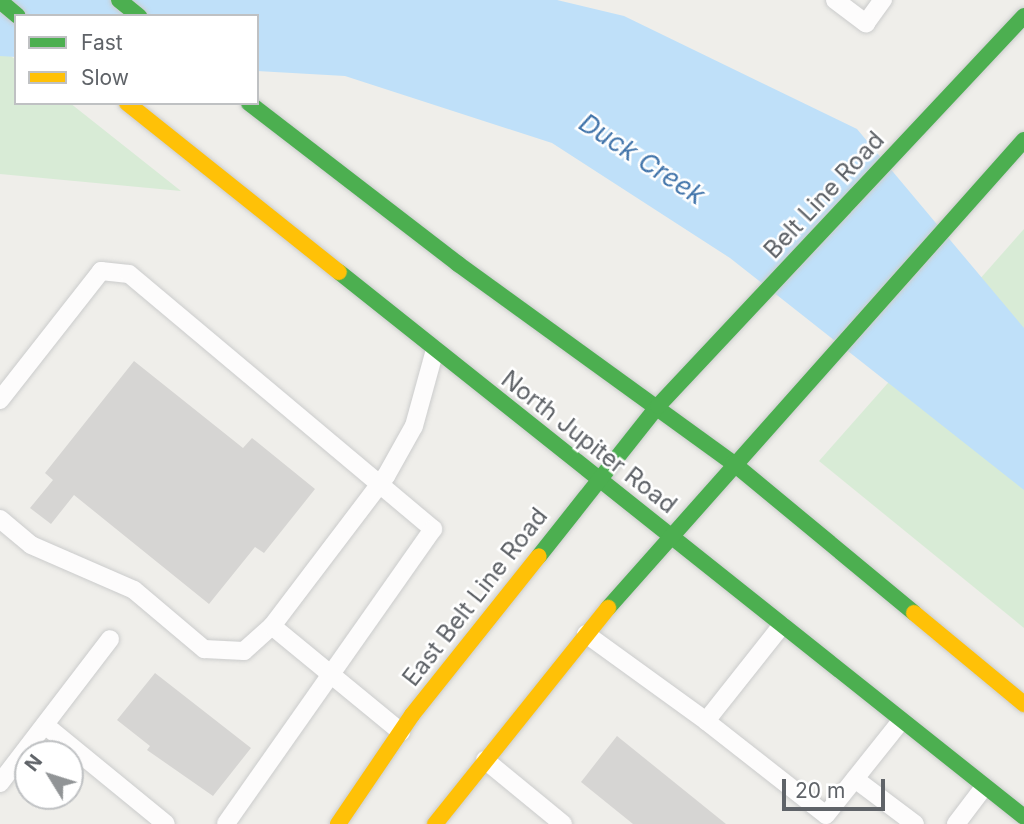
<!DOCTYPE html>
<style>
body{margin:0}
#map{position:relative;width:1024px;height:824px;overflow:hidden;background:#efeeea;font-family:Inter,sans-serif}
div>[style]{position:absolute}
.green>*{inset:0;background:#d8ebd6}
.water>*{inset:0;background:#bfe0f9}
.building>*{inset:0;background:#d6d5d3}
.roads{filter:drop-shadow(0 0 2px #cbcccc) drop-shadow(0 0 2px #cbcccc)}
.lane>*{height:18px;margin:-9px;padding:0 9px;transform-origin:9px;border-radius:9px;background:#fdfcfc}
.fast>*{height:16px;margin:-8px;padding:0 8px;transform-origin:8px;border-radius:8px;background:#4caf50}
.slow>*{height:16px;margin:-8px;padding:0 8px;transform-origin:8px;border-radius:8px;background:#ffc107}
span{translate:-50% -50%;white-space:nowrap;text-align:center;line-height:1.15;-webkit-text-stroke:5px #fff;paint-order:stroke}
.street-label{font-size:24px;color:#5f6368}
.water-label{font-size:26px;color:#4174aa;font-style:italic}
.legend{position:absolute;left:14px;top:14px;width:245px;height:91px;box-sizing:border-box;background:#fff;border:2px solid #bfc1c3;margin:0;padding:9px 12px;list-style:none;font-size:21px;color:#5f6368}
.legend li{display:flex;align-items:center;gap:14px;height:35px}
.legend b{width:35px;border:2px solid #bfc1c3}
.north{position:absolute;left:14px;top:740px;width:70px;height:70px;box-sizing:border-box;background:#fff;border:2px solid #bfc1c3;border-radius:50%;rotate:308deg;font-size:19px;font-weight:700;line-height:28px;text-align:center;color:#5f6368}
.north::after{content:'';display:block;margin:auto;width:24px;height:32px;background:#919496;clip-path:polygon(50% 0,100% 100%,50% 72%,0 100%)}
.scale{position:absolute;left:782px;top:779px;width:103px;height:32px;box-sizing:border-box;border:4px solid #5f6368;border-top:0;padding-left:9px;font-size:21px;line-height:24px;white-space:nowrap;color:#5f6368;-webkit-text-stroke:5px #fff;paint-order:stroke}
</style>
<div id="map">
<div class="green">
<div style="clip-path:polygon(0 48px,16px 60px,16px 103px,70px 103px,181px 191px,0 174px)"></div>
<div style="clip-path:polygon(1024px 229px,1024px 628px,819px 461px)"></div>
</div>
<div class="water">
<div style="clip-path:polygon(0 0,557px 0,624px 16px,857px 129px,1024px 328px,1024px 490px,730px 258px,552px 143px,345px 76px,257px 71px,257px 16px,16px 16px,16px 57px,0 56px)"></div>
</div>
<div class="building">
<div style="clip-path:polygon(134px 361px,243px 448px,252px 438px,315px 489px,264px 553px,255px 547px,209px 604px,74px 495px,51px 524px,30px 508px,53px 480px,45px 473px)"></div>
<div style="clip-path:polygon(155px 673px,251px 748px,213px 796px,147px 750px,150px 746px,117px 720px)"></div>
<div style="clip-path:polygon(617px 736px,726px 824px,633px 824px,581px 782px)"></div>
</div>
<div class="roads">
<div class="lane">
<div style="left:835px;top:0;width:39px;rotate:37deg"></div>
<div style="left:866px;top:23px;width:29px;rotate:-54deg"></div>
<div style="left:0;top:400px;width:164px;rotate:-51.9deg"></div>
<div style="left:101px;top:271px;width:28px;rotate:6deg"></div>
<div style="left:129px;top:274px;width:397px;rotate:40deg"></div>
<div style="left:433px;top:529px;width:360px;rotate:125.1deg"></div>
<div style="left:0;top:519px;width:40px;rotate:40deg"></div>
<div style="left:31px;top:545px;width:112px;rotate:23.6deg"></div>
<div style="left:134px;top:590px;width:92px;rotate:40.1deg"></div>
<div style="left:204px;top:649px;width:40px;rotate:2.9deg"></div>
<div style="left:244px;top:651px;width:38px;rotate:-42deg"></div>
<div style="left:586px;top:634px;width:148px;rotate:35.9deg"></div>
<div style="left:706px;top:721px;width:122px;rotate:-51.6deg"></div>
<div style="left:706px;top:721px;width:152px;rotate:38.1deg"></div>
<div style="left:826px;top:815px;width:120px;rotate:-51.4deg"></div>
<div style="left:45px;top:725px;width:156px;rotate:39.3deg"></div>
<div style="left:401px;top:732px;width:167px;rotate:-140.6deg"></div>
<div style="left:272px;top:626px;width:188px;rotate:-52.8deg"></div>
<div style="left:386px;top:476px;width:57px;rotate:-60.8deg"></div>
<div style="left:414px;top:426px;width:79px;rotate:-74.6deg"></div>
<div style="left:485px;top:760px;width:101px;rotate:39.4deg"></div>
<div style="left:855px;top:779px;width:75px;rotate:36.9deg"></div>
<div style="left:0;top:783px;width:181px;rotate:-52.6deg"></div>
<div style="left:956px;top:824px;width:46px;rotate:-52.9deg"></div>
</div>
<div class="fast">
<div style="left:119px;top:0;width:26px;rotate:39deg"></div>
<div style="left:0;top:1px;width:23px;rotate:40deg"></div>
<div style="left:249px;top:103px;width:264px;rotate:37.6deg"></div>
<div style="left:458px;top:264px;width:339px;rotate:35.9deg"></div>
<div style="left:733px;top:463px;width:235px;rotate:39.6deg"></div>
<div style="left:339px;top:272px;width:875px;rotate:38.51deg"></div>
<div style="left:539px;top:556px;width:191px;rotate:-51.6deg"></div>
<div style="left:658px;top:406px;width:535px;rotate:-46.82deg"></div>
<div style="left:608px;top:608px;width:626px;rotate:-48.37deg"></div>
</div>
<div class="slow">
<div style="left:127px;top:103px;width:271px;rotate:38.6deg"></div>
<div style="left:914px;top:613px;width:143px;rotate:39.6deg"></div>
<div style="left:338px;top:824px;width:132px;rotate:-55.8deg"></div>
<div style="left:412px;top:715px;width:203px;rotate:-51.4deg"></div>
<div style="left:435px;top:824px;width:277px;rotate:-51.3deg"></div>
</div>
</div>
<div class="street-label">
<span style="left:824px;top:195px;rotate:-47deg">Belt Line Road</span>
<span style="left:589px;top:442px;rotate:38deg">North Jupiter Road</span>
<span style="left:475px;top:597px;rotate:-52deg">East Belt Line Road</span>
</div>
<div class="water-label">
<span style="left:642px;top:159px;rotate:33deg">Duck Creek</span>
</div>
<ul class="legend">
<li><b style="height:9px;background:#4caf50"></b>Fast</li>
<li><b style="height:9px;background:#ffc107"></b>Slow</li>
</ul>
<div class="north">N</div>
<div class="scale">20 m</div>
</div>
